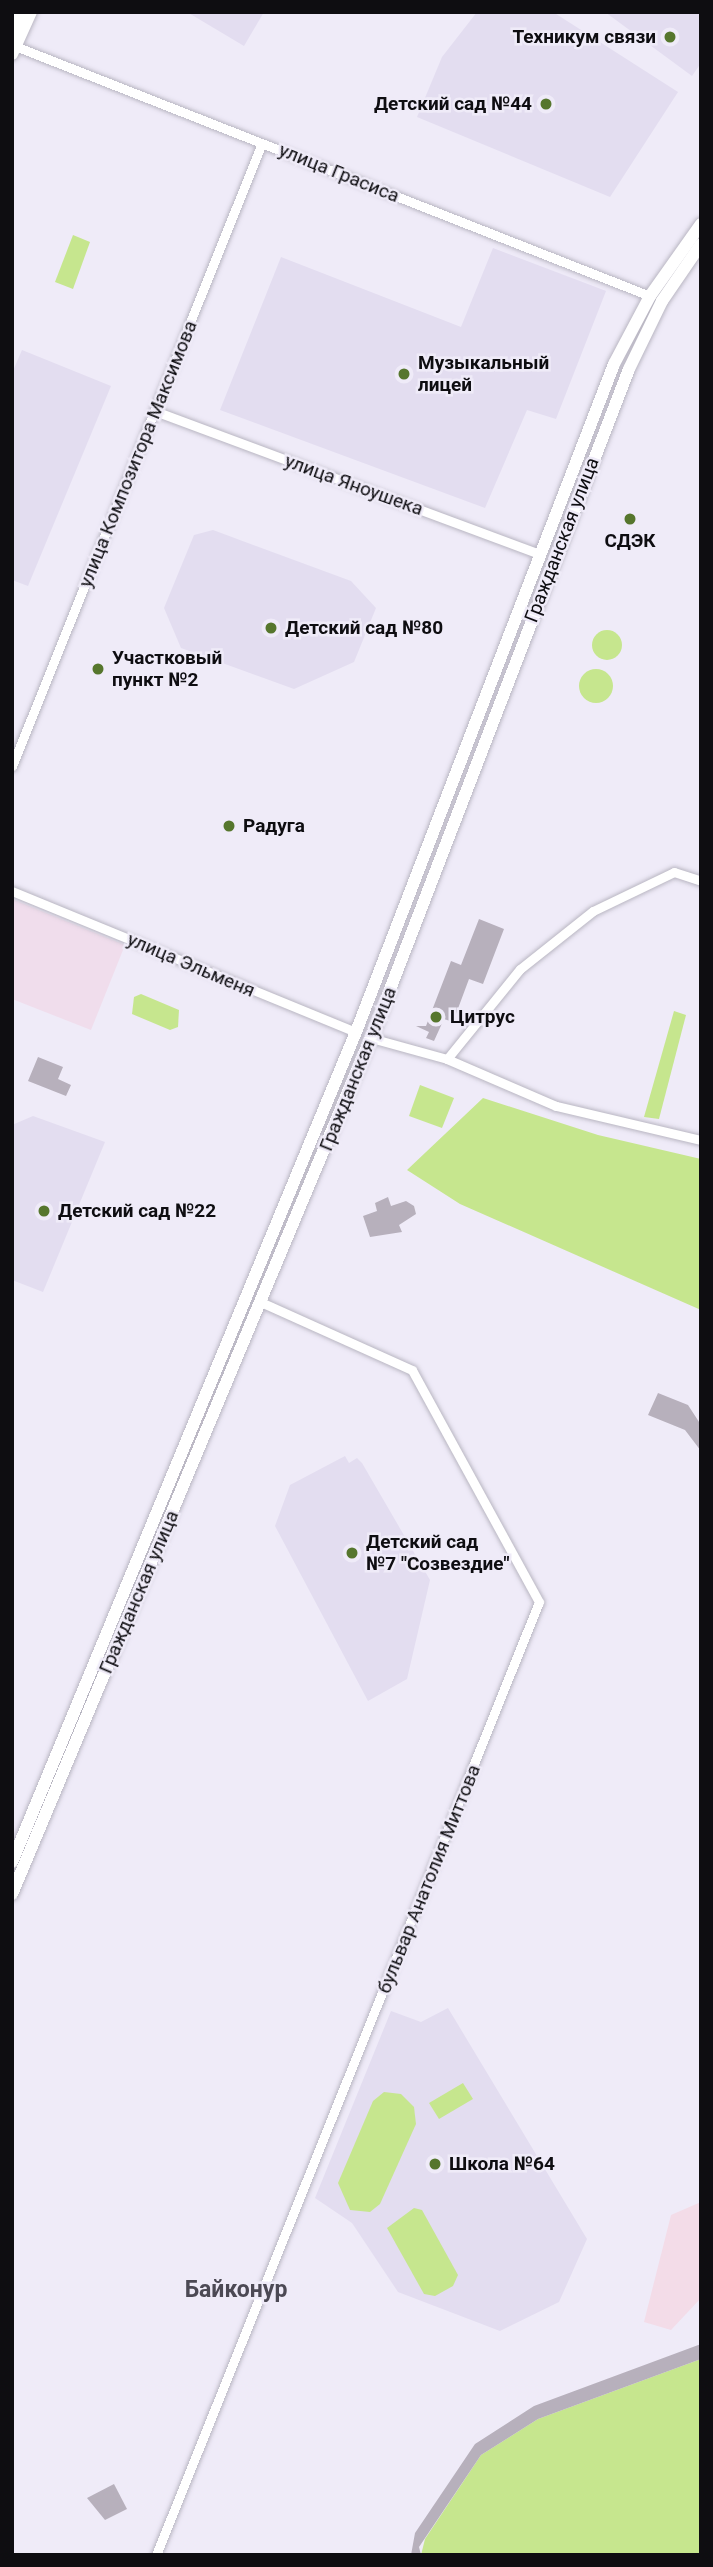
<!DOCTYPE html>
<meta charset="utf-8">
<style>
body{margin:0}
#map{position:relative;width:713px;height:2567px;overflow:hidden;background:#efebf8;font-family:Roboto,sans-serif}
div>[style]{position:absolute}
.commercial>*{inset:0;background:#f0ddec}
.industrial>*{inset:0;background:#f3dce8}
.built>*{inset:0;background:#e3ddf0}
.green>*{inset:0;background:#c6e68e}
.round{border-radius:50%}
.building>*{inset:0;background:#b7b0bc}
.roads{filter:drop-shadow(0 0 2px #b9b6c2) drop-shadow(0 0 2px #b9b6c2)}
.minor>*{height:9px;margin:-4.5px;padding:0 4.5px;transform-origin:4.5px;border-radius:4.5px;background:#fff}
.secondary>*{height:12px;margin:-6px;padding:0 6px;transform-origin:6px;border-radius:6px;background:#fff}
.dots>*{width:19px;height:19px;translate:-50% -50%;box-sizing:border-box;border:4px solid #efebf8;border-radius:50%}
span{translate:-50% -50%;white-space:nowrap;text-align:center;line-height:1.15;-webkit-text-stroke:5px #efebf8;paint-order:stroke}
.poi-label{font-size:19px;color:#0e0d11;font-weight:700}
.right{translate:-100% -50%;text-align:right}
.left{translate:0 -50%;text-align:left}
.street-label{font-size:19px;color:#0e0d11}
.quarter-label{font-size:23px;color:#4c4954;font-weight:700}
.frame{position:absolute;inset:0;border:14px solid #0e0d11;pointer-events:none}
</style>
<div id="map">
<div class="commercial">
<div style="clip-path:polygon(12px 899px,125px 945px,91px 1030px,12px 999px)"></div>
</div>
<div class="industrial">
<div style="clip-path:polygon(701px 2202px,701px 2298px,671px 2330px,644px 2322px,671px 2215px)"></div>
</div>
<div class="built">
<div style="clip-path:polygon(187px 12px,264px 12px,244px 46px)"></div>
<div style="clip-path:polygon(477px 12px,553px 12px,678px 92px,610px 197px,417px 117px,442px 57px)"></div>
<div style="clip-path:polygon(605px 12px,701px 12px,701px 63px,692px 76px)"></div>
<div style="clip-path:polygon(493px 248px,606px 291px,556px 419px,527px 410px,485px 508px,220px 410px,281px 257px,461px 327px)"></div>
<div style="clip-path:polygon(22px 350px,111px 386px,28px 586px,12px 580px,12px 373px)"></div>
<div style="clip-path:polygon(213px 530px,351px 581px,376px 608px,354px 662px,294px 689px,181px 648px,164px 608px,194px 535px)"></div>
<div style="clip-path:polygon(33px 1116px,105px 1142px,43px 1292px,12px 1280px,12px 1125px)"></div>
<div style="clip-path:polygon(345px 1456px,349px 1463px,357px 1458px,362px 1463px,430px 1580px,407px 1679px,368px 1701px,275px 1526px,290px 1485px)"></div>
<div style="clip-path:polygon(448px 2008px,587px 2239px,559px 2302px,500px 2331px,398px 2292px,352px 2223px,315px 2198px,391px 2011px,421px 2022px)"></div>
</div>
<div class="green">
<div style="clip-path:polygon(73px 235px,90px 242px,73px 289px,55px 282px)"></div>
<div class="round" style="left:592px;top:630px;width:30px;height:30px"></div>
<div class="round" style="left:579px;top:669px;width:34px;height:34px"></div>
<div style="clip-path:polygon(141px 994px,179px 1010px,178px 1027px,170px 1030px,132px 1014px,134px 997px)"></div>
<div style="clip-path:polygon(674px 1011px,686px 1015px,659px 1119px,644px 1117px)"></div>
<div style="clip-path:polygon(420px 1085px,454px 1098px,442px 1128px,409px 1116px)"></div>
<div style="clip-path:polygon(483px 1098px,598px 1135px,701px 1159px,701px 1310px,460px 1204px,407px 1170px)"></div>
<div style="clip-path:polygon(463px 2083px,473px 2099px,439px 2119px,429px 2103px)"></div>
<div style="clip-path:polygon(384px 2092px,401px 2094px,414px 2107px,416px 2124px,380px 2204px,370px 2212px,350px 2210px,338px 2183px,373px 2101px)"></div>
<div style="clip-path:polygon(414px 2208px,422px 2210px,458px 2275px,453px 2286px,435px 2296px,424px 2294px,387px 2228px)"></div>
<div style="clip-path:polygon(701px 2359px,701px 2555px,421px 2555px,425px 2539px,481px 2455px,538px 2419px)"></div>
</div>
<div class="building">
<div style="clip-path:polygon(479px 919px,504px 929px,483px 984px,469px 979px,453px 1022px,444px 1019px,434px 1041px,426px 1038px,429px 1032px,416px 1026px,426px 1026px,451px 961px,461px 965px)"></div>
<div style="clip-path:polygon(38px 1057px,63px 1067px,58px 1079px,71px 1085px,66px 1096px,28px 1081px)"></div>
<div style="clip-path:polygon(388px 1197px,391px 1206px,406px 1201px,414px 1206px,416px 1214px,399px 1225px,402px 1232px,370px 1237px,363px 1216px,377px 1211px,375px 1203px)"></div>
<div style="clip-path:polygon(658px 1393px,688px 1405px,701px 1425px,701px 1451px,685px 1430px,648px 1415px)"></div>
<div style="clip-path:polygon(701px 2344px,701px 2359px,538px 2419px,481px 2455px,419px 2547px,421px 2555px,411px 2555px,415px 2533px,475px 2444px,534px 2406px)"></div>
<div style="clip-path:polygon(114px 2484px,127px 2509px,105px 2520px,87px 2498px)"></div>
</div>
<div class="roads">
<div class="minor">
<div style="left:15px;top:46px;width:682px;rotate:21.49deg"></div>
<div style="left:155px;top:411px;width:410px;rotate:20.4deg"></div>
<div style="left:12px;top:766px;width:671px;rotate:-68.14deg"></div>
<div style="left:12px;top:891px;width:372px;rotate:22.3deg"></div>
<div style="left:371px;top:1038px;width:79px;rotate:15.4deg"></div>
<div style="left:447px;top:1059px;width:119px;rotate:23.3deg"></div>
<div style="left:556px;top:1106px;width:149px;rotate:13.2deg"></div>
<div style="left:447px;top:1059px;width:116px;rotate:-51deg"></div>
<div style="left:520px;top:969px;width:93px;rotate:-38.5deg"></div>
<div style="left:593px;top:911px;width:90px;rotate:-25.7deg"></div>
<div style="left:674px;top:872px;width:28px;rotate:18deg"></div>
<div style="left:156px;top:2555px;width:1027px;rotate:-68.11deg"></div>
<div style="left:539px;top:1602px;width:264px;rotate:-118.7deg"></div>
<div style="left:412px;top:1370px;width:166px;rotate:-155.8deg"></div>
</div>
<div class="secondary">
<div style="left:12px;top:31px;width:21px;rotate:-65deg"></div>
<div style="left:12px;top:54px;width:46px;rotate:-65.7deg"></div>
<div style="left:12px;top:1862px;width:898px;rotate:-67.49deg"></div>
<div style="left:356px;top:1032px;width:716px;rotate:-68.88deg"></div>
<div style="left:614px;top:364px;width:77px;rotate:-62.1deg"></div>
<div style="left:650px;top:296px;width:88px;rotate:-54.7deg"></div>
<div style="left:12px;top:1894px;width:950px;rotate:-67.27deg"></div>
<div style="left:379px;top:1018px;width:695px;rotate:-68.93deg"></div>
<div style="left:629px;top:369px;width:76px;rotate:-64.1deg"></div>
<div style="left:662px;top:301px;width:69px;rotate:-55.6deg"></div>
</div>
</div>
<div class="dots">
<div style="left:670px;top:37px;background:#56762d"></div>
<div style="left:546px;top:104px;background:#56762d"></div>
<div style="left:404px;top:374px;background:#56762d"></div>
<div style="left:630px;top:519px;background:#56762d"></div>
<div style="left:271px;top:628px;background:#56762d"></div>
<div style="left:98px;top:669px;background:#56762d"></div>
<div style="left:229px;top:826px;background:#56762d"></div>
<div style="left:436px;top:1017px;background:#56762d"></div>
<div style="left:44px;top:1211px;background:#56762d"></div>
<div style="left:352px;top:1553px;background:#56762d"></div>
<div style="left:435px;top:2164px;background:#56762d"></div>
</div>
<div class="poi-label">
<span class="right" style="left:656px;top:37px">Техникум связи</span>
<span class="right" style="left:532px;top:104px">Детский сад №44</span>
<span class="left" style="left:418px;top:374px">Музыкальный<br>лицей</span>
<span style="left:630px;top:541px">СДЭК</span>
<span class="left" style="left:285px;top:628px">Детский сад №80</span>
<span class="left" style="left:112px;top:669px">Участковый<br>пункт №2</span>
<span class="left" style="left:243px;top:826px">Радуга</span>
<span class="left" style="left:450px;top:1017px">Цитрус</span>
<span class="left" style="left:58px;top:1211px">Детский сад №22</span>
<span class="left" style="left:366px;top:1553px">Детский сад<br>№7 "Созвездие"</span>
<span class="left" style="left:449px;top:2164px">Школа №64</span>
</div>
<div class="street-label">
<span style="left:339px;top:173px;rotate:22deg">улица Грасиса</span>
<span style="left:138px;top:454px;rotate:-68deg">улица Композитора Максимова</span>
<span style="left:354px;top:485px;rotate:20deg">улица Яноушека</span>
<span style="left:562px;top:540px;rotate:-69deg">Гражданская улица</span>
<span style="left:191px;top:965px;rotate:23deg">улица Эльменя</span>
<span style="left:358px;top:1069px;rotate:-68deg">Гражданская улица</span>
<span style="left:139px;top:1592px;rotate:-67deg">Гражданская улица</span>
<span style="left:429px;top:1879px;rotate:-68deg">бульвар Анатолия Миттова</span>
</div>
<div class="quarter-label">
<span style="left:236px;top:2290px">Байконур</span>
</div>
<div class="frame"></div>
</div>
